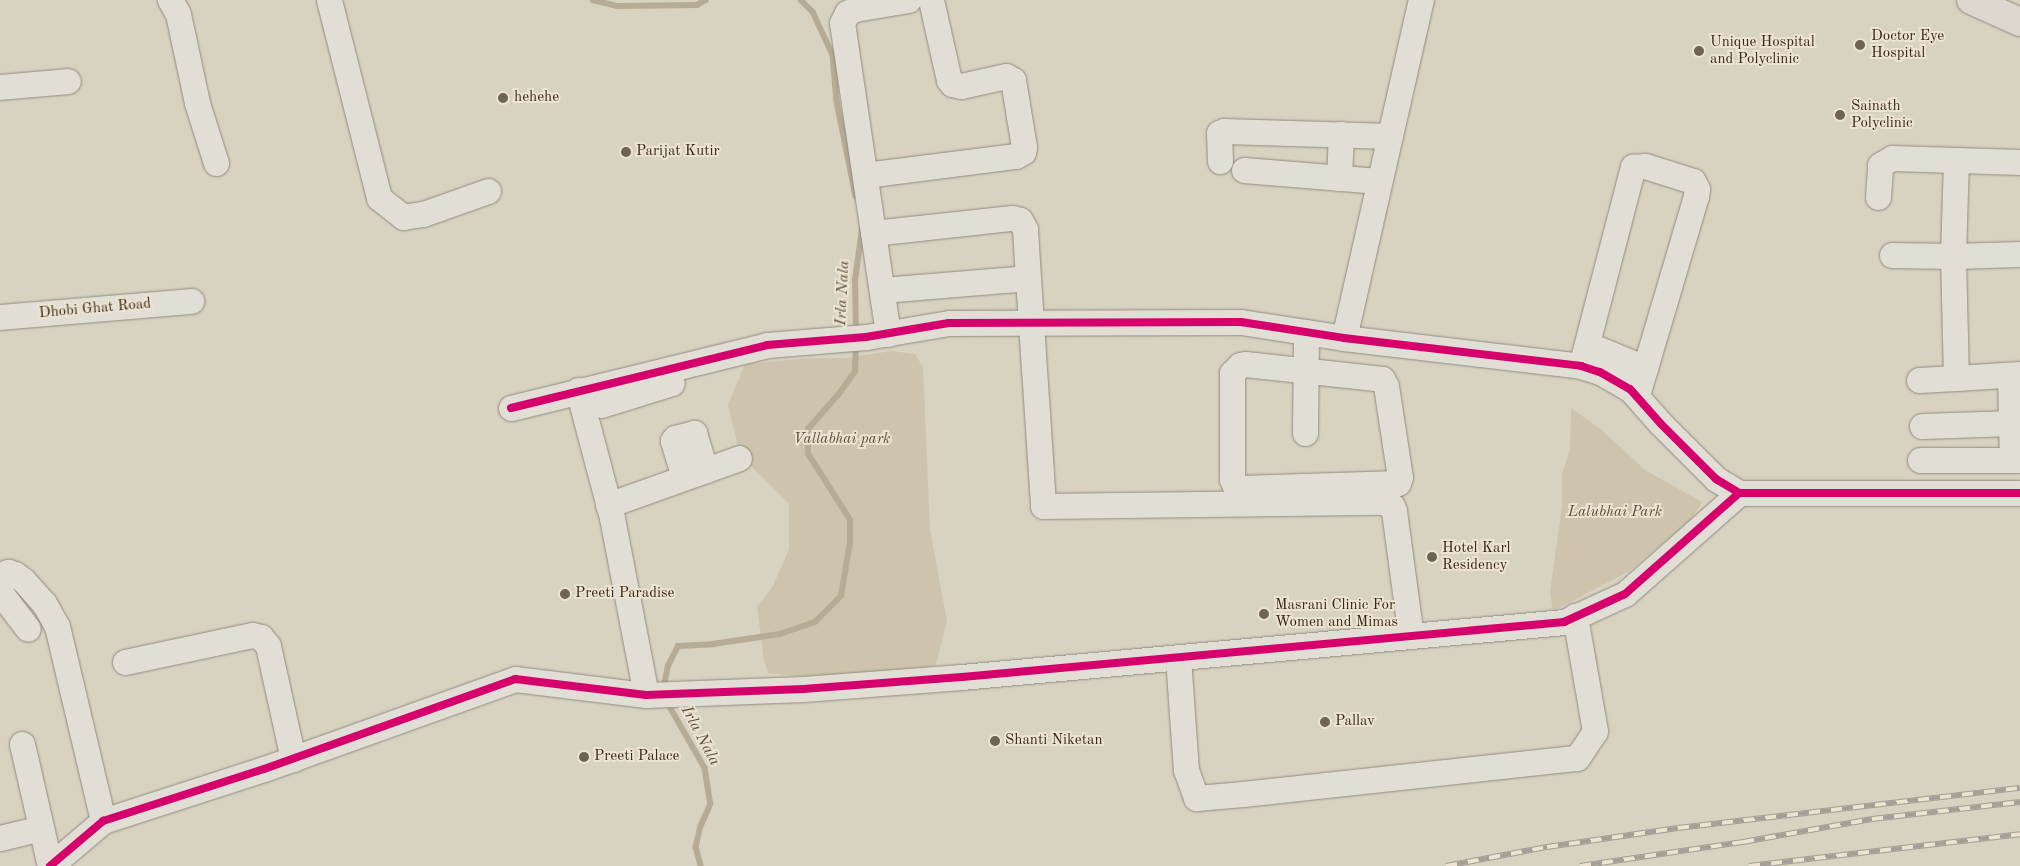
<!DOCTYPE html>
<html>
<head>
<meta charset="utf-8">
<style>
	body { margin:0 }
	#map { position:relative; width:2020px; height:866px; overflow:hidden; background:#d8d2c1; font-family:"Old Standard TT",serif }
	div>[style] { position:absolute }
	.green>* { inset:0; background:#cec4ad }
	.stream>* { height:5.5px; margin:-2.75px; padding:0 2.75px; transform-origin:2.75px; border-radius:2.75px; background:#b6ab94 }
	.roads { filter:drop-shadow(0 0 1px #908b7f) drop-shadow(0 0 1px #908b7f) }
	.minor>* { height:25px; margin:-12.5px; padding:0 12.5px; transform-origin:12.5px; border-radius:12.5px; background:#e1ded5 }
	.major>* { height:28px; margin:-14px; padding:0 14px; transform-origin:14px; border-radius:14px; background:#dcd8cf }
	.rail>* { height:5.5px; margin-top:-2.75px; transform-origin:0; background:repeating-linear-gradient(90deg,#ece4d0 0 11px,#a39f96 0 22px); box-sizing:border-box; border-block:1px solid #a39f96 }
	.cycleway>* { height:8px; margin:-4px; padding:0 4px; transform-origin:4px; border-radius:4px; background:#d6006c }
	.dots>* { width:14px; height:14px; translate:-50% -50%; box-sizing:border-box; border:2px solid #ece4d0; border-radius:50% }
	span { translate:-50% -50%; white-space:nowrap; text-align:center; line-height:1.15; -webkit-text-stroke:4px #ece4d0; paint-order:stroke }
	.poi-label { font-size:15px; color:#362716 }
	.left { translate:0 -50%; text-align:left }
	.street-label { font-size:15px; color:#362716 }
	.park-label { font-size:15px; color:#5a4b38; font-style:italic }
	.water-label { font-size:16px; color:#584a36; font-style:italic }
</style>
</head>
<body>
<div id="map">
	<div class="green">
		<i style="clip-path:polygon(891px 351px,915px 354px,923px 367px,930px 530px,947px 621px,936px 665px,896px 674px,829px 679px,768px 673px,764px 660px,757px 607px,773px 586px,789px 549px,789px 504px,740px 455px,728px 405px,745px 364px,810px 358px,846px 358px)"></i>
		<i style="clip-path:polygon(1571px 408px,1603px 431px,1645px 470px,1702px 502px,1690px 521px,1628px 572px,1553px 611px,1550px 592px,1562px 506px,1562px 474px,1570px 449px)"></i>
	</div>
	<div class="stream">
		<i style="left:593px;top:0;width:25px;rotate:14deg"></i>
		<i style="left:617px;top:6px;width:80px;rotate:-0.7deg"></i>
		<i style="left:697px;top:5px;width:10px;rotate:-29deg"></i>
		<i style="left:801px;top:0;width:17px;rotate:45deg"></i>
		<i style="left:813px;top:12px;width:47px;rotate:65.1deg"></i>
		<i style="left:833px;top:55px;width:47px;rotate:85.1deg"></i>
		<i style="left:837px;top:102px;width:96px;rotate:78.6deg"></i>
		<i style="left:856px;top:332px;width:51px;rotate:-91.1deg"></i>
		<i style="left:855px;top:281px;width:52px;rotate:-82.3deg"></i>
		<i style="left:665px;top:681px;width:15px;rotate:-79deg"></i>
		<i style="left:668px;top:666px;width:22px;rotate:-63deg"></i>
		<i style="left:678px;top:646px;width:35px;rotate:-3deg"></i>
		<i style="left:713px;top:644px;width:68px;rotate:-8.5deg"></i>
		<i style="left:780px;top:634px;width:37px;rotate:-19deg"></i>
		<i style="left:815px;top:622px;width:37px;rotate:-45deg"></i>
		<i style="left:841px;top:596px;width:54px;rotate:-80.4deg"></i>
		<i style="left:850px;top:543px;width:23px;rotate:-90deg"></i>
		<i style="left:850px;top:520px;width:78px;rotate:-122.5deg"></i>
		<i style="left:808px;top:454px;width:25px;rotate:-90deg"></i>
		<i style="left:808px;top:429px;width:45px;rotate:-48.6deg"></i>
		<i style="left:838px;top:395px;width:29px;rotate:-54deg"></i>
		<i style="left:855px;top:372px;width:28px;rotate:-88deg"></i>
		<i style="left:669px;top:705px;width:73px;rotate:60.3deg"></i>
		<i style="left:705px;top:768px;width:36px;rotate:81deg"></i>
		<i style="left:711px;top:804px;width:24px;rotate:114deg"></i>
		<i style="left:701px;top:826px;width:22px;rotate:103deg"></i>
		<i style="left:696px;top:847px;width:20px;rotate:75deg"></i>
	</div>
	<div class="roads">
		<div class="minor">
			<i style="left:170px;top:0;width:16px;rotate:60deg"></i>
			<i style="left:178px;top:14px;width:91px;rotate:77.9deg"></i>
			<i style="left:197px;top:103px;width:63px;rotate:72.4deg"></i>
			<i style="left:329px;top:0;width:204px;rotate:75.8deg"></i>
			<i style="left:379px;top:198px;width:31px;rotate:38deg"></i>
			<i style="left:403px;top:217px;width:20px;rotate:-9deg"></i>
			<i style="left:423px;top:214px;width:69px;rotate:-19.5deg"></i>
			<i style="left:0;top:87px;width:68px;rotate:-5deg"></i>
			<i style="left:1220px;top:161px;width:28px;rotate:-92deg"></i>
			<i style="left:1219px;top:133px;width:5px;rotate:-22deg"></i>
			<i style="left:1224px;top:131px;width:166px;rotate:1.7deg"></i>
			<i style="left:1244px;top:170px;width:135px;rotate:4.7deg"></i>
			<i style="left:865px;top:175px;width:152px;rotate:-7.2deg"></i>
			<i style="left:1016px;top:156px;width:8px;rotate:-30deg"></i>
			<i style="left:1023px;top:152px;width:5px;rotate:-79deg"></i>
			<i style="left:1024px;top:147px;width:68px;rotate:-99.3deg"></i>
			<i style="left:1013px;top:80px;width:8px;rotate:-150deg"></i>
			<i style="left:1006px;top:76px;width:46px;rotate:167.5deg"></i>
			<i style="left:961px;top:86px;width:9px;rotate:-167deg"></i>
			<i style="left:952px;top:84px;width:5px;rotate:-127deg"></i>
			<i style="left:949px;top:80px;width:82px;rotate:-102.7deg"></i>
			<i style="left:1339px;top:178px;width:44px;rotate:-87.4deg"></i>
			<i style="left:1878px;top:197px;width:32px;rotate:-86deg"></i>
			<i style="left:1880px;top:165px;width:14px;rotate:-30deg"></i>
			<i style="left:1892px;top:158px;width:128px;rotate:1.8deg"></i>
			<i style="left:873px;top:233px;width:140px;rotate:-6.2deg"></i>
			<i style="left:1012px;top:218px;width:8px;rotate:14deg"></i>
			<i style="left:1020px;top:220px;width:10px;rotate:61deg"></i>
			<i style="left:1025px;top:229px;width:49px;rotate:86.5deg"></i>
			<i style="left:1028px;top:278px;width:146px;rotate:175.3deg"></i>
			<i style="left:2020px;top:254px;width:67px;rotate:178.3deg"></i>
			<i style="left:1953px;top:256px;width:122px;rotate:88.6deg"></i>
			<i style="left:1956px;top:378px;width:64px;rotate:-3.6deg"></i>
			<i style="left:1892px;top:255px;width:61px;rotate:0.9deg"></i>
			<i style="left:1953px;top:256px;width:96px;rotate:-88.2deg"></i>
			<i style="left:1028px;top:278px;width:228px;rotate:86.2deg"></i>
			<i style="left:1043px;top:506px;width:340px;rotate:-0.7deg"></i>
			<i style="left:1383px;top:502px;width:10px;rotate:24deg"></i>
			<i style="left:1392px;top:506px;width:5px;rotate:68deg"></i>
			<i style="left:1394px;top:511px;width:126px;rotate:82.3deg"></i>
			<i style="left:0;top:317px;width:192px;rotate:-4.8deg"></i>
			<i style="left:888px;top:334px;width:314px;rotate:-98.4deg"></i>
			<i style="left:842px;top:23px;width:11px;rotate:-63deg"></i>
			<i style="left:847px;top:13px;width:9px;rotate:-27deg"></i>
			<i style="left:855px;top:9px;width:54px;rotate:-9.6deg"></i>
			<i style="left:1344px;top:338px;width:347px;rotate:-77.2deg"></i>
			<i style="left:1587px;top:344px;width:63px;rotate:22.5deg"></i>
			<i style="left:1245px;top:364px;width:138px;rotate:6.2deg"></i>
			<i style="left:1382px;top:379px;width:8px;rotate:60deg"></i>
			<i style="left:1386px;top:386px;width:92px;rotate:81.3deg"></i>
			<i style="left:1400px;top:477px;width:6px;rotate:108deg"></i>
			<i style="left:1398px;top:483px;width:157px;rotate:178.2deg"></i>
			<i style="left:1241px;top:488px;width:6px;rotate:-162deg"></i>
			<i style="left:1235px;top:486px;width:8px;rotate:-113deg"></i>
			<i style="left:1232px;top:479px;width:106px;rotate:-90deg"></i>
			<i style="left:1232px;top:373px;width:11px;rotate:-45deg"></i>
			<i style="left:1240px;top:365px;width:5px;rotate:-11deg"></i>
			<i style="left:1581px;top:366px;width:206px;rotate:-75.4deg"></i>
			<i style="left:1633px;top:167px;width:12px;rotate:-5deg"></i>
			<i style="left:1645px;top:166px;width:50px;rotate:17.4deg"></i>
			<i style="left:1693px;top:181px;width:9px;rotate:63deg"></i>
			<i style="left:1697px;top:189px;width:7px;rotate:98deg"></i>
			<i style="left:1696px;top:196px;width:208px;rotate:106.5deg"></i>
			<i style="left:2010px;top:375px;width:85px;rotate:88.7deg"></i>
			<i style="left:1919px;top:380px;width:37px;rotate:-3deg"></i>
			<i style="left:578px;top:390px;width:132px;rotate:75.1deg"></i>
			<i style="left:612px;top:518px;width:180px;rotate:79.1deg"></i>
			<i style="left:601px;top:405px;width:74px;rotate:-17.2deg"></i>
			<i style="left:511px;top:408px;width:264px;rotate:-13.8deg"></i>
			<i style="left:767px;top:345px;width:99px;rotate:-4.6deg"></i>
			<i style="left:866px;top:337px;width:84px;rotate:-9.6deg"></i>
			<i style="left:949px;top:323px;width:292px;rotate:-0.2deg"></i>
			<i style="left:1241px;top:322px;width:104px;rotate:8.8deg"></i>
			<i style="left:1344px;top:338px;width:239px;rotate:6.7deg"></i>
			<i style="left:1581px;top:366px;width:20px;rotate:18deg"></i>
			<i style="left:1600px;top:372px;width:34px;rotate:30deg"></i>
			<i style="left:1630px;top:389px;width:47px;rotate:48.5deg"></i>
			<i style="left:1661px;top:424px;width:78px;rotate:45deg"></i>
			<i style="left:1716px;top:479px;width:27px;rotate:31deg"></i>
			<i style="left:1739px;top:493px;width:281px"></i>
			<i style="left:1922px;top:426px;width:90px;rotate:-1.9deg"></i>
			<i style="left:1305px;top:433px;width:101px;rotate:-89.4deg"></i>
			<i style="left:1920px;top:460px;width:100px"></i>
			<i style="left:684px;top:477px;width:38px;rotate:-107deg"></i>
			<i style="left:673px;top:441px;width:4px;rotate:-56deg"></i>
			<i style="left:675px;top:438px;width:20px;rotate:-15deg"></i>
			<i style="left:694px;top:433px;width:39px;rotate:73deg"></i>
			<i style="left:608px;top:505px;width:139px;rotate:-19.7deg"></i>
			<i style="left:0;top:575px;width:9px;rotate:-21deg"></i>
			<i style="left:8px;top:572px;width:7px;rotate:16deg"></i>
			<i style="left:15px;top:574px;width:10px;rotate:37deg"></i>
			<i style="left:23px;top:580px;width:31px;rotate:48deg"></i>
			<i style="left:44px;top:603px;width:26px;rotate:61deg"></i>
			<i style="left:57px;top:626px;width:200px;rotate:76.7deg"></i>
			<i style="left:0;top:592px;width:46px;rotate:52.9deg"></i>
			<i style="left:1178px;top:657px;width:113px;rotate:86deg"></i>
			<i style="left:1186px;top:770px;width:30px;rotate:70deg"></i>
			<i style="left:1196px;top:798px;width:47px;rotate:-4.9deg"></i>
			<i style="left:1243px;top:794px;width:336px;rotate:-6.2deg"></i>
			<i style="left:1577px;top:758px;width:32px;rotate:-56deg"></i>
			<i style="left:1595px;top:731px;width:117px;rotate:-99.9deg"></i>
			<i style="left:125px;top:662px;width:130px;rotate:-12deg"></i>
			<i style="left:252px;top:635px;width:9px;rotate:13deg"></i>
			<i style="left:261px;top:637px;width:11px;rotate:52deg"></i>
			<i style="left:268px;top:646px;width:116px;rotate:77.5deg"></i>
			<i style="left:22px;top:744px;width:125px;rotate:77.1deg"></i>
			<i style="left:0;top:838px;width:42px;rotate:-13.7deg"></i>
			<i style="left:50px;top:866px;width:70px;rotate:-40.3deg"></i>
			<i style="left:103px;top:821px;width:169px;rotate:-17.9deg"></i>
			<i style="left:264px;top:769px;width:267px;rotate:-19.7deg"></i>
			<i style="left:515px;top:679px;width:132px;rotate:7deg"></i>
			<i style="left:646px;top:695px;width:157px;rotate:-2.2deg"></i>
			<i style="left:803px;top:689px;width:159px;rotate:-4.3deg"></i>
			<i style="left:962px;top:677px;width:605px;rotate:-5.22deg"></i>
			<i style="left:1564px;top:622px;width:67px;rotate:-24.7deg"></i>
			<i style="left:1625px;top:594px;width:152px;rotate:-41.5deg"></i>
		</div>
		<div class="major">
			<i style="left:1971px;top:0;width:54px;rotate:24.2deg"></i>
		</div>
	</div>
	<div class="rail">
		<i style="left:1446px;top:866px;width:103px;rotate:-10.7deg"></i>
		<i style="left:1547px;top:847px;width:132px;rotate:-8.3deg"></i>
		<i style="left:1678px;top:828px;width:344px;rotate:-6.7deg"></i>
		<i style="left:1580px;top:866px;width:165px;rotate:-8.4deg"></i>
		<i style="left:1743px;top:842px;width:131px;rotate:-10.1deg"></i>
		<i style="left:1872px;top:819px;width:149px;rotate:-6.6deg"></i>
		<i style="left:1749px;top:866px;width:273px;rotate:-6.7deg"></i>
	</div>
	<div class="cycleway">
		<i style="left:511px;top:408px;width:264px;rotate:-13.8deg"></i>
		<i style="left:767px;top:345px;width:99px;rotate:-4.6deg"></i>
		<i style="left:866px;top:337px;width:84px;rotate:-9.6deg"></i>
		<i style="left:949px;top:323px;width:292px;rotate:-0.2deg"></i>
		<i style="left:1241px;top:322px;width:104px;rotate:8.8deg"></i>
		<i style="left:1344px;top:338px;width:239px;rotate:6.7deg"></i>
		<i style="left:1581px;top:366px;width:20px;rotate:18deg"></i>
		<i style="left:1600px;top:372px;width:34px;rotate:30deg"></i>
		<i style="left:1630px;top:389px;width:47px;rotate:48.5deg"></i>
		<i style="left:1661px;top:424px;width:78px;rotate:45deg"></i>
		<i style="left:1716px;top:479px;width:27px;rotate:31deg"></i>
		<i style="left:1739px;top:493px;width:281px"></i>
		<i style="left:50px;top:866px;width:70px;rotate:-40.3deg"></i>
		<i style="left:103px;top:821px;width:169px;rotate:-17.9deg"></i>
		<i style="left:264px;top:769px;width:267px;rotate:-19.7deg"></i>
		<i style="left:515px;top:679px;width:132px;rotate:7deg"></i>
		<i style="left:646px;top:695px;width:157px;rotate:-2.2deg"></i>
		<i style="left:803px;top:689px;width:159px;rotate:-4.3deg"></i>
		<i style="left:962px;top:677px;width:605px;rotate:-5.22deg"></i>
		<i style="left:1564px;top:622px;width:67px;rotate:-24.7deg"></i>
		<i style="left:1625px;top:594px;width:152px;rotate:-41.5deg"></i>
	</div>
	<div class="dots">
		<i style="left:1860px;top:45px;background:#6f6352"></i>
		<i style="left:1699px;top:51px;background:#6f6352"></i>
		<i style="left:503px;top:98px;background:#6f6352"></i>
		<i style="left:1840px;top:115px;background:#6f6352"></i>
		<i style="left:626px;top:152px;background:#6f6352"></i>
		<i style="left:1432px;top:557px;background:#6f6352"></i>
		<i style="left:565px;top:594px;background:#6f6352"></i>
		<i style="left:1264px;top:614px;background:#6f6352"></i>
		<i style="left:1325px;top:722px;background:#6f6352"></i>
		<i style="left:995px;top:741px;background:#6f6352"></i>
		<i style="left:584px;top:757px;background:#6f6352"></i>
	</div>
	<div class="poi-label">
		<span class="left" style="left:1871px;top:45px">Doctor Eye<br>Hospital</span>
		<span class="left" style="left:1710px;top:51px">Unique Hospital<br>and Polyclinic</span>
		<span class="left" style="left:514px;top:98px">hehehe</span>
		<span class="left" style="left:1851px;top:115px">Sainath<br>Polyclinic</span>
		<span class="left" style="left:636px;top:152px">Parijat Kutir</span>
		<span class="left" style="left:1442px;top:557px">Hotel Karl<br>Residency</span>
		<span class="left" style="left:575px;top:594px">Preeti Paradise</span>
		<span class="left" style="left:1275px;top:614px">Masrani Clinic For<br>Women and Mimas</span>
		<span class="left" style="left:1335px;top:722px">Pallav</span>
		<span class="left" style="left:1005px;top:741px">Shanti Niketan</span>
		<span class="left" style="left:594px;top:757px">Preeti Palace</span>
	</div>
	<div class="street-label">
		<span style="left:95px;top:309px;rotate:-5deg">Dhobi Ghat Road</span>
	</div>
	<div class="park-label">
		<span style="left:842px;top:440px">Vallabhai park</span>
		<span style="left:1615px;top:513px">Lalubhai Park</span>
	</div>
	<div class="water-label">
		<span style="left:843px;top:293px;rotate:-87deg">Irla Nala</span>
		<span style="left:700px;top:736px;rotate:62deg">Irla Nala</span>
	</div>
</div>
</body>
</html>
